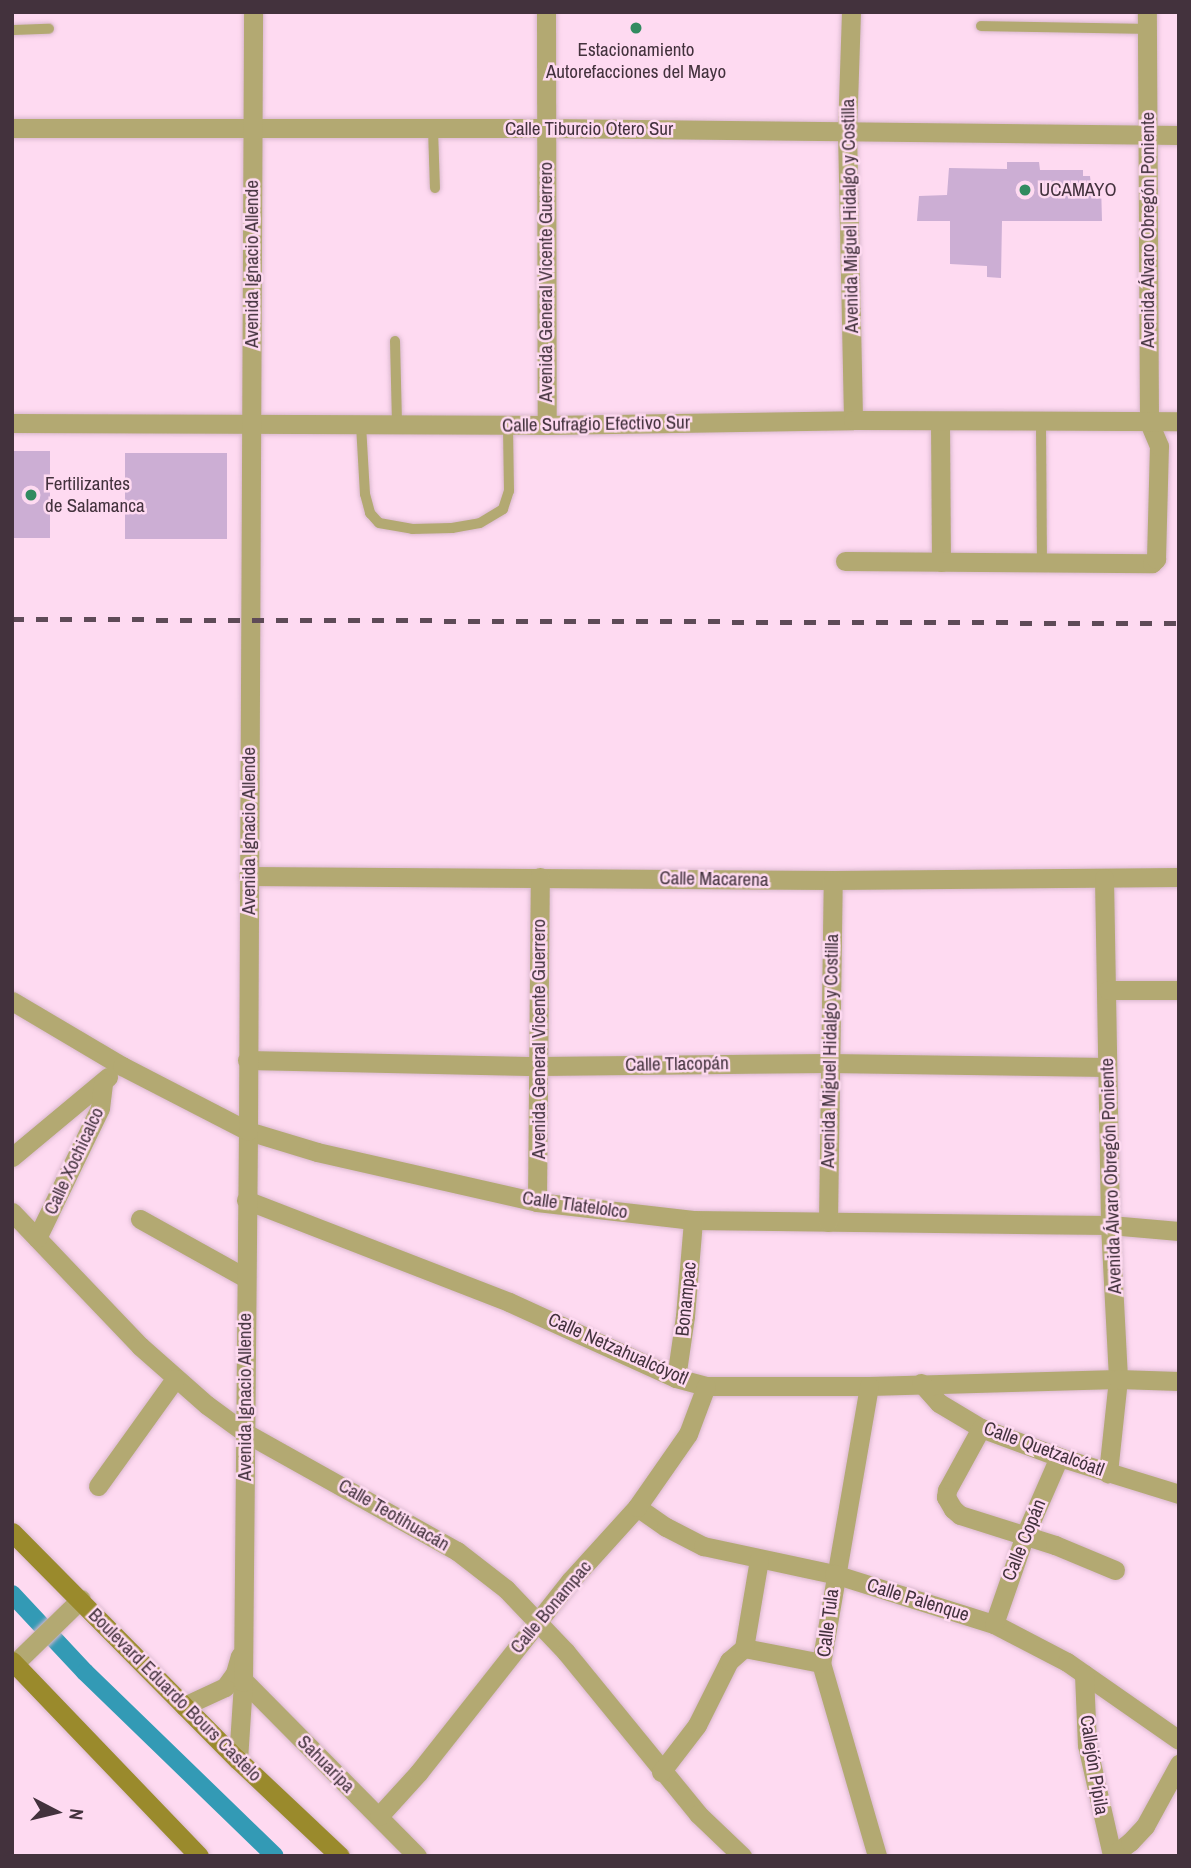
<!DOCTYPE html>
<html>
<head>
<meta charset="utf-8">
<style>
	body { margin:0 }
	#map { position:relative; width:1191px; height:1868px; overflow:hidden; background:#fedaf1; font-family:"Archivo Narrow",sans-serif }
	div>[style] { position:absolute }
	.canal>* { height:18px; margin:-9px; padding:0 9px; transform-origin:9px; border-radius:9px; background:#339ab5 }
	.building>* { inset:0; background:#ccaed4; transform-origin:0 0 }
	.roads { filter:drop-shadow(0 0 2px #d9b8cd) drop-shadow(0 0 2px #d9b8cd) }
	.service>* { height:10px; margin:-5px; padding:0 5px; transform-origin:5px; border-radius:5px; background:#b3a972 }
	.minor>* { height:19px; margin:-9.5px; padding:0 9.5px; transform-origin:9.5px; border-radius:9.5px; background:#b3a972 }
	.tertiary>* { height:19px; margin:-9.5px; padding:0 9.5px; transform-origin:9.5px; border-radius:9.5px; background:#b3a972 }
	.secondary>* { height:19px; margin:-9.5px; padding:0 9.5px; transform-origin:9.5px; border-radius:9.5px; background:#9a8a2c }
	.rail>* { height:5px; margin-top:-2.5px; transform-origin:0; background:repeating-linear-gradient(90deg,#5e4a57 0 12px,transparent 0 24px) }
	.dots>* { width:19px; height:19px; translate:-50% -50%; box-sizing:border-box; border:4px solid #fedaf1; border-radius:50% }
	span { translate:-50% -50%; white-space:nowrap; text-align:center; line-height:1.15; -webkit-text-stroke:5px #fedaf1; paint-order:stroke }
	.poi-label { font-size:19px; color:#43323d }
	.left { translate:0 -50%; text-align:left }
	.street-label { font-size:19px; color:#43323d }
	.frame { position:absolute; inset:0; border:14px solid #43323d; pointer-events:none }
	.north { position:absolute; left:21px; top:1777px; width:70px; height:70px; -webkit-text-stroke:5px #fedaf1; paint-order:stroke; rotate:97deg; font-size:19px; font-weight:700; line-height:28px; text-align:center; color:#43323d }
	.north::after { content:''; display:block; margin:auto; width:24px; height:32px; background:#43323d; clip-path:polygon(50% 0,100% 100%,50% 72%,0 100%) }
</style>
</head>
<body>
<div id="map">
	<div class="canal">
		<i style="left:12px;top:1594px;width:107px;rotate:46.9deg"></i>
		<i style="left:85px;top:1672px;width:264px;rotate:44.1deg"></i>
	</div>
	<div class="building">
		<i style="clip-path:polygon(1007px 162px,1039px 162px,1040px 170px,1083px 170px,1083px 176px,1090px 176px,1091px 185px,1101px 184px,1102px 221px,1002px 221px,1001px 278px,987px 277px,987px 266px,950px 264px,950px 221px,917px 221px,919px 196px,947px 195px,949px 168px,1007px 169px)"></i>
		<i style="left:12px;top:451px;width:38px;height:87px"></i>
		<i style="left:125px;top:453px;width:102px;height:86px"></i>
	</div>
	<div class="roads">
		<div class="service">
			<i style="left:981px;top:26px;width:166px;rotate:1deg"></i>
			<i style="left:12px;top:30px;width:37px;rotate:-2deg"></i>
			<i style="left:433px;top:129px;width:59px;rotate:88.1deg"></i>
			<i style="left:395px;top:341px;width:84px;rotate:88.6deg"></i>
			<i style="left:1041px;top:423px;width:139px;rotate:89.6deg"></i>
			<i style="left:361px;top:425px;width:69px;rotate:86.7deg"></i>
			<i style="left:365px;top:494px;width:20px;rotate:75deg"></i>
			<i style="left:370px;top:513px;width:13px;rotate:48deg"></i>
			<i style="left:379px;top:523px;width:34px;rotate:10deg"></i>
			<i style="left:412px;top:529px;width:40px;rotate:-1.4deg"></i>
			<i style="left:452px;top:528px;width:28px;rotate:-10deg"></i>
			<i style="left:480px;top:523px;width:27px;rotate:-31deg"></i>
			<i style="left:503px;top:509px;width:19px;rotate:-72deg"></i>
			<i style="left:509px;top:491px;width:66px;rotate:-90.9deg"></i>
		</div>
		<div class="minor">
			<i style="left:851px;top:12px;width:119px;rotate:91.9deg"></i>
			<i style="left:847px;top:131px;width:289px;rotate:88.8deg"></i>
			<i style="left:940px;top:421px;width:141px;rotate:89.6deg"></i>
			<i style="left:845px;top:561px;width:307px;rotate:0.4deg"></i>
			<i style="left:1152px;top:563px;width:6px;rotate:-45deg"></i>
			<i style="left:1156px;top:559px;width:113px;rotate:-88.5deg"></i>
			<i style="left:1159px;top:446px;width:26px;rotate:-113deg"></i>
			<i style="left:1149px;top:422px;width:410px;rotate:-90.3deg"></i>
			<i style="left:248px;top:876px;width:585px;rotate:0.39deg"></i>
			<i style="left:833px;top:880px;width:346px;rotate:-0.5deg"></i>
			<i style="left:1104px;top:878px;width:347px;rotate:89deg"></i>
			<i style="left:1110px;top:1225px;width:154px;rotate:87deg"></i>
			<i style="left:1118px;top:1379px;width:95px;rotate:96.1deg"></i>
			<i style="left:1108px;top:990px;width:71px"></i>
			<i style="left:12px;top:1001px;width:128px;rotate:30.6deg"></i>
			<i style="left:122px;top:1066px;width:142px;rotate:27.3deg"></i>
			<i style="left:248px;top:1131px;width:72px;rotate:16.9deg"></i>
			<i style="left:317px;top:1152px;width:226px;rotate:12.8deg"></i>
			<i style="left:537px;top:1202px;width:157px;rotate:6.6deg"></i>
			<i style="left:693px;top:1220px;width:417px;rotate:0.7deg"></i>
			<i style="left:1110px;top:1225px;width:69px;rotate:5deg"></i>
			<i style="left:247px;top:1060px;width:293px;rotate:1.2deg"></i>
			<i style="left:540px;top:1066px;width:289px;rotate:-0.6deg"></i>
			<i style="left:829px;top:1063px;width:278px;rotate:0.8deg"></i>
			<i style="left:12px;top:1157px;width:125px;rotate:-39.8deg"></i>
			<i style="left:246px;top:1200px;width:282px;rotate:21.2deg"></i>
			<i style="left:509px;top:1302px;width:183px;rotate:24.5deg"></i>
			<i style="left:676px;top:1378px;width:31px;rotate:15deg"></i>
			<i style="left:706px;top:1386px;width:163px"></i>
			<i style="left:869px;top:1386px;width:249px;rotate:-1.6deg"></i>
			<i style="left:1118px;top:1379px;width:61px;rotate:1.9deg"></i>
			<i style="left:537px;top:1202px;width:325px;rotate:-89.5deg"></i>
			<i style="left:12px;top:1212px;width:185px;rotate:46.3deg"></i>
			<i style="left:140px;top:1346px;width:89px;rotate:41.4deg"></i>
			<i style="left:207px;top:1405px;width:46px;rotate:36.1deg"></i>
			<i style="left:244px;top:1432px;width:244px;rotate:29.2deg"></i>
			<i style="left:457px;top:1551px;width:62px;rotate:37.8deg"></i>
			<i style="left:506px;top:1589px;width:87px;rotate:46.4deg"></i>
			<i style="left:566px;top:1652px;width:209px;rotate:50.8deg"></i>
			<i style="left:698px;top:1814px;width:61px;rotate:43.7deg"></i>
			<i style="left:140px;top:1219px;width:121px;rotate:29.1deg"></i>
			<i style="left:828px;top:1222px;width:342px;rotate:-89.2deg"></i>
			<i style="left:37px;top:1238px;width:144px;rotate:-64.1deg"></i>
			<i style="left:100px;top:1108px;width:26px;rotate:-83deg"></i>
			<i style="left:676px;top:1378px;width:63px;rotate:-81.7deg"></i>
			<i style="left:685px;top:1316px;width:96px;rotate:-85.2deg"></i>
			<i style="left:921px;top:1383px;width:27px;rotate:48deg"></i>
			<i style="left:939px;top:1403px;width:49px;rotate:30.8deg"></i>
			<i style="left:981px;top:1428px;width:83px;rotate:20.4deg"></i>
			<i style="left:1059px;top:1457px;width:126px;rotate:17.1deg"></i>
			<i style="left:869px;top:1386px;width:281px;rotate:99.8deg"></i>
			<i style="left:821px;top:1663px;width:201px;rotate:73.8deg"></i>
			<i style="left:981px;top:1428px;width:71px;rotate:118.7deg"></i>
			<i style="left:947px;top:1490px;width:7px;rotate:98deg"></i>
			<i style="left:946px;top:1497px;width:14px;rotate:60deg"></i>
			<i style="left:953px;top:1509px;width:9px;rotate:41deg"></i>
			<i style="left:960px;top:1515px;width:100px;rotate:17.5deg"></i>
			<i style="left:1055px;top:1545px;width:65px;rotate:22.6deg"></i>
			<i style="left:98px;top:1486px;width:132px;rotate:-54.3deg"></i>
			<i style="left:637px;top:1507px;width:35px;rotate:35deg"></i>
			<i style="left:666px;top:1527px;width:42px;rotate:27.2deg"></i>
			<i style="left:703px;top:1546px;width:134px;rotate:12.1deg"></i>
			<i style="left:834px;top:1574px;width:168px;rotate:17.4deg"></i>
			<i style="left:994px;top:1624px;width:82px;rotate:27.5deg"></i>
			<i style="left:1067px;top:1662px;width:136px;rotate:34.9deg"></i>
			<i style="left:994px;top:1624px;width:94px;rotate:-70.8deg"></i>
			<i style="left:1025px;top:1535px;width:85px;rotate:-66.4deg"></i>
			<i style="left:744px;top:1648px;width:78px;rotate:11deg"></i>
			<i style="left:12px;top:1666px;width:96px;rotate:-44.2deg"></i>
			<i style="left:236px;top:1673px;width:257px;rotate:45.3deg"></i>
			<i style="left:1084px;top:1674px;width:71px;rotate:87.6deg"></i>
			<i style="left:1087px;top:1745px;width:113px;rotate:77.2deg"></i>
			<i style="left:661px;top:1772px;width:59px;rotate:-52.5deg"></i>
			<i style="left:697px;top:1725px;width:72px;rotate:-63.4deg"></i>
			<i style="left:729px;top:1661px;width:20px;rotate:-41deg"></i>
			<i style="left:744px;top:1648px;width:90px;rotate:-80.4deg"></i>
			<i style="left:379px;top:1816px;width:59px;rotate:-47.7deg"></i>
			<i style="left:419px;top:1772px;width:243px;rotate:-51.7deg"></i>
			<i style="left:570px;top:1581px;width:100px;rotate:-47.8deg"></i>
			<i style="left:637px;top:1507px;width:89px;rotate:-55.1deg"></i>
			<i style="left:688px;top:1434px;width:51px;rotate:-69.4deg"></i>
			<i style="left:1112px;top:1856px;width:23px;rotate:-38deg"></i>
			<i style="left:1130px;top:1842px;width:22px;rotate:-47deg"></i>
			<i style="left:1145px;top:1826px;width:71px;rotate:-61.3deg"></i>
		</div>
		<div class="tertiary">
			<i style="left:546px;top:12px;width:413px;rotate:89.9deg"></i>
			<i style="left:12px;top:128px;width:534px"></i>
			<i style="left:546px;top:128px;width:633px;rotate:0.63deg"></i>
			<i style="left:12px;top:423px;width:535px;rotate:0.21deg"></i>
			<i style="left:547px;top:425px;width:306px;rotate:-0.9deg"></i>
			<i style="left:853px;top:420px;width:326px;rotate:0.2deg"></i>
			<i style="left:184px;top:1706px;width:45px;rotate:-24.9deg"></i>
			<i style="left:225px;top:1687px;width:17px;rotate:-54deg"></i>
			<i style="left:235px;top:1673px;width:18px;rotate:-74deg"></i>
			<i style="left:238px;top:1760px;width:78px;rotate:-86.3deg"></i>
			<i style="left:243px;top:1682px;width:551px;rotate:-89.48deg"></i>
			<i style="left:248px;top:1131px;width:1119px;rotate:-89.74deg"></i>
		</div>
		<div class="secondary">
			<i style="left:12px;top:1532px;width:321px;rotate:45.3deg"></i>
			<i style="left:238px;top:1760px;width:140px;rotate:43.3deg"></i>
			<i style="left:12px;top:1661px;width:270px;rotate:46.2deg"></i>
		</div>
	</div>
	<div class="rail">
		<i style="left:12px;top:619px;width:1167px;rotate:0.2deg"></i>
	</div>
	<div class="dots">
		<i style="left:636px;top:28px;background:#328b60"></i>
		<i style="left:1025px;top:190px;background:#328b60"></i>
		<i style="left:31px;top:495px;background:#328b60"></i>
	</div>
	<div class="poi-label">
		<span style="left:636px;top:61px">Estacionamiento<br>Autorefacciones del Mayo</span>
		<span class="left" style="left:1039px;top:190px">UCAMAYO</span>
		<span class="left" style="left:45px;top:495px">Fertilizantes<br>de Salamanca</span>
	</div>
	<div class="street-label">
		<span style="left:589px;top:129px">Calle Tiburcio Otero Sur</span>
		<span style="left:850px;top:216px;rotate:-91deg">Avenida Miguel Hidalgo y Costilla</span>
		<span style="left:1148px;top:230px;rotate:-90deg">Avenida Álvaro Obregón Poniente</span>
		<span style="left:252px;top:264px;rotate:-90deg">Avenida Ignacio Allende</span>
		<span style="left:546px;top:282px;rotate:-90deg">Avenida General Vicente Guerrero</span>
		<span style="left:596px;top:424px;rotate:-1deg">Calle Sufragio Efectivo Sur</span>
		<span style="left:249px;top:831px;rotate:-90deg">Avenida Ignacio Allende</span>
		<span style="left:714px;top:879px;rotate:1deg">Calle Macarena</span>
		<span style="left:539px;top:1039px;rotate:-90deg">Avenida General Vicente Guerrero</span>
		<span style="left:830px;top:1051px;rotate:-89deg">Avenida Miguel Hidalgo y Costilla</span>
		<span style="left:677px;top:1064px;rotate:-1deg">Calle Tlacopán</span>
		<span style="left:74px;top:1161px;rotate:-65deg">Calle Xochicalco</span>
		<span style="left:1111px;top:1176px;rotate:-92deg">Avenida Álvaro Obregón Poniente</span>
		<span style="left:575px;top:1205px;rotate:8deg">Calle Tlatelolco</span>
		<span style="left:686px;top:1299px;rotate:-84deg">Bonampac</span>
		<span style="left:618px;top:1349px;rotate:24deg">Calle Netzahualcóyotl</span>
		<span style="left:245px;top:1397px;rotate:-90deg">Avenida Ignacio Allende</span>
		<span style="left:1044px;top:1449px;rotate:20deg">Calle Quetzalcóatl</span>
		<span style="left:394px;top:1515px;rotate:30deg">Calle Teotihuacán</span>
		<span style="left:1024px;top:1540px;rotate:-68deg">Calle Copán</span>
		<span style="left:918px;top:1600px;rotate:17deg">Calle Palenque</span>
		<span style="left:551px;top:1607px;rotate:-50deg">Calle Bonampac</span>
		<span style="left:828px;top:1623px;rotate:-83deg">Calle Tula</span>
		<span style="left:175px;top:1695px;rotate:45deg">Boulevard Eduardo Bours Castelo</span>
		<span style="left:326px;top:1764px;rotate:45deg">Sahuaripa</span>
		<span style="left:1094px;top:1765px;rotate:81deg">Callejón Pípila</span>
	</div>
	<div class="frame"></div>
	<div class="north">N</div>
</div>
</body>
</html>
